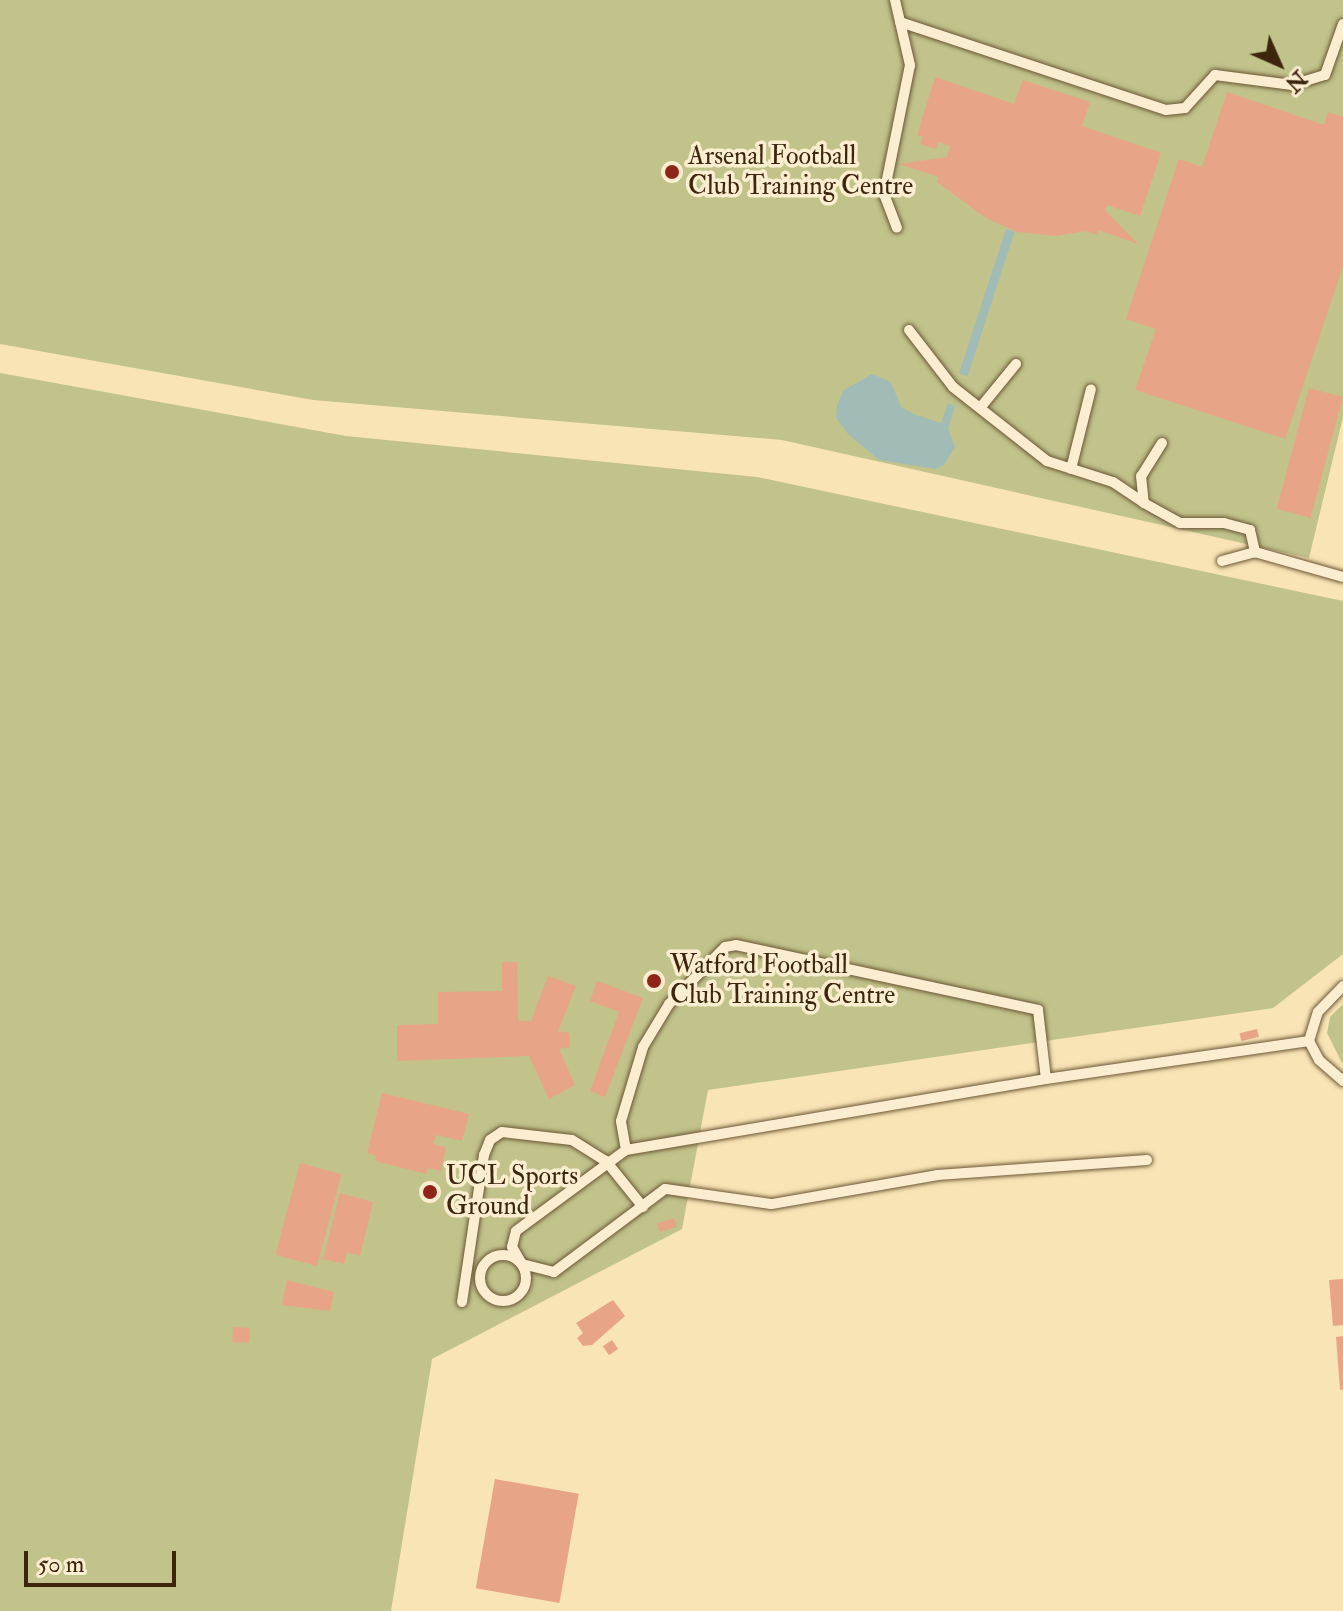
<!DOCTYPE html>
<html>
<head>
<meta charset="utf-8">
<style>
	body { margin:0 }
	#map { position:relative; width:1343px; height:1611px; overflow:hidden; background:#f9e4b5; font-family:"IM FELL Double Pica",serif }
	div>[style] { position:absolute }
	.green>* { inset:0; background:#c1c38b }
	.water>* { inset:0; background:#a1bcb7; transform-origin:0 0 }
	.building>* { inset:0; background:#e8a487; transform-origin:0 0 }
	.roads { filter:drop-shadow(0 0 2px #6c5636) drop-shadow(0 0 2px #6c5636) }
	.lane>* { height:10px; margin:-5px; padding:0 5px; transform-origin:5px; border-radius:5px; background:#fbedcf }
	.lane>.ring { margin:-5px; padding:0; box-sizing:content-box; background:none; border:10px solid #fbedcf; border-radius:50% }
	.dots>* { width:22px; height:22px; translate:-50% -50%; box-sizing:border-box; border:4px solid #fbedcf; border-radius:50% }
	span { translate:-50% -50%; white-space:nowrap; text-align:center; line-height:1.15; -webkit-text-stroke:7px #fbedcf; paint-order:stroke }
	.poi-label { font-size:26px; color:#3d260c }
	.left { translate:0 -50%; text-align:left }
	.north { position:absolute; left:1239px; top:24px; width:80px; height:80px; -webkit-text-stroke:6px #fbedcf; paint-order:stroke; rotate:135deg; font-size:22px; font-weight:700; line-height:32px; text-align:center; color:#3d260c }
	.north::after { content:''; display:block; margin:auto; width:28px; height:36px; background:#3d260c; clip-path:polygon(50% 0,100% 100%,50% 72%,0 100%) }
	.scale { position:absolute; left:24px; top:1551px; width:152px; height:36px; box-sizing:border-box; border:4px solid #3d260c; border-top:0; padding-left:10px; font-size:24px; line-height:28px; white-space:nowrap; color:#3d260c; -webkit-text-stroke:6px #fbedcf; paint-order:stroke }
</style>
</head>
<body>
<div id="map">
	<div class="green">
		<i style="clip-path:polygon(0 0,1343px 0,1343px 417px,1309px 558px,782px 440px,313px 400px,0 344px)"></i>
		<i style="clip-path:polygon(0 373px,346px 436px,757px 477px,1343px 601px,1343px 954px,1273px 1008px,708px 1090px,682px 1229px,432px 1359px,391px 1611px,0 1611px)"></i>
		<i style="clip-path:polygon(1343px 1004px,1343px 1065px,1327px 1033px,1330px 1017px)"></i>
	</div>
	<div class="water">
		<i style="left:1006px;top:229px;width:9px;height:152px;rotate:18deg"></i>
		<i style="clip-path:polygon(872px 374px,891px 382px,901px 407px,913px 414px,941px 423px,948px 403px,955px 406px,948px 429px,955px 447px,944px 465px,936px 469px,879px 460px,848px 434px,836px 418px,837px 405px,844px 390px)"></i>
	</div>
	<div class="building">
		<i style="clip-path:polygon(935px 77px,1014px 104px,1023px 80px,1090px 102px,1082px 126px,1161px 153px,1140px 216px,1107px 205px,1105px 210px,1138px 244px,1098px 230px,1097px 235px,1086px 231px,1056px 236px,1017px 232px,986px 218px,937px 182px,939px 177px,899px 164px,947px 157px,950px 146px,938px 142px,936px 149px,920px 144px,923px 137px,917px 135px)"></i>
		<i style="clip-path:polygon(1227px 92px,1324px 125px,1328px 112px,1343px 117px,1343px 266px,1285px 439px,1135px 390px,1156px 329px,1126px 319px,1179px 159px,1202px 167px)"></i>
		<i style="left:1309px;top:388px;width:35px;height:125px;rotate:15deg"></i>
		<i style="clip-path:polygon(502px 962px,517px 962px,518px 1021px,531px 1021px,548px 976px,576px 986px,558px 1031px,569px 1033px,570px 1047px,559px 1049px,575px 1085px,549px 1099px,529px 1056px,397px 1061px,397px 1025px,438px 1024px,438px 992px,502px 991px)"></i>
		<i style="clip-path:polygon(597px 981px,643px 998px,605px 1097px,590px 1091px,619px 1012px,590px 1001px)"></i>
		<i style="left:1257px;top:1029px;width:8px;height:18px;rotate:76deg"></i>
		<i style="clip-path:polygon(382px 1093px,469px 1114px,462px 1141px,436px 1135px,433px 1144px,446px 1147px,441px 1171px,428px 1168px,426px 1174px,375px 1161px,376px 1156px,367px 1153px)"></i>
		<i style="left:300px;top:1163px;width:43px;height:95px;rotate:15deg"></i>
		<i style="clip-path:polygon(340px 1193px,373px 1202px,360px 1256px,347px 1252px,344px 1264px,323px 1259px)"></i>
		<i style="left:674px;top:1218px;width:9px;height:18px;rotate:72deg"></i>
		<i style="clip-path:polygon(1343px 1279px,1343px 1325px,1333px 1326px,1329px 1280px)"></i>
		<i style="clip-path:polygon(287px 1280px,334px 1292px,330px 1311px,282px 1305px)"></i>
		<i style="clip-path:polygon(613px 1300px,625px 1316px,592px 1345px,583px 1346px,577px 1338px,583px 1333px,576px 1323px)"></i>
		<i style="left:233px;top:1327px;width:17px;height:15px;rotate:3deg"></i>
		<i style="clip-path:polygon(1343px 1336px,1343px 1389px,1340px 1390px,1336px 1337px)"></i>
		<i style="left:612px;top:1340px;width:11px;height:11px;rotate:56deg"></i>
		<i style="left:495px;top:1479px;width:85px;height:111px;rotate:10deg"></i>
	</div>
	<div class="roads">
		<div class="lane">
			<i style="left:895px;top:0;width:67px;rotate:77deg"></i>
			<i style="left:910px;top:65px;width:132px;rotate:101.4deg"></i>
			<i style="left:884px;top:194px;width:36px;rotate:69deg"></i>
			<i style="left:900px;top:22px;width:280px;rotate:18.3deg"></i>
			<i style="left:1166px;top:110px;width:19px;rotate:-6deg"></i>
			<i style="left:1185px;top:108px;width:45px;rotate:-47.7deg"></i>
			<i style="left:1215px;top:75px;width:78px;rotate:7.4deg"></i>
			<i style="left:1292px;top:85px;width:34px;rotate:-17deg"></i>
			<i style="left:1325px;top:75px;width:54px;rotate:-70.6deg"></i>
			<i style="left:909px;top:330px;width:72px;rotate:52.3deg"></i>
			<i style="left:953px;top:387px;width:120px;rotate:38.2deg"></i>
			<i style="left:1047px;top:461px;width:69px;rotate:17.7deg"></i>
			<i style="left:1113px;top:482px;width:37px;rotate:34deg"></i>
			<i style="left:980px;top:408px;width:57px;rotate:-50.7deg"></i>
			<i style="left:1162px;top:443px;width:39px;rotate:122deg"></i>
			<i style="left:1141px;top:476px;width:27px;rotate:84deg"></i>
			<i style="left:1144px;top:503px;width:41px;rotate:29.1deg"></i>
			<i style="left:1180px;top:523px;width:44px"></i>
			<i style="left:1224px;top:523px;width:27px;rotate:15deg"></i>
			<i style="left:1250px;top:530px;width:23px;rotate:77deg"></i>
			<i style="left:1071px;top:469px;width:82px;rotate:-76deg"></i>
			<i style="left:1222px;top:561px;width:34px;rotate:-15deg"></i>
			<i style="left:1255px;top:552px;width:91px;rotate:15.9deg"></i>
			<i style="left:1309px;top:1041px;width:30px;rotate:-73deg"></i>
			<i style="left:1318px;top:1012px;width:36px;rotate:-46deg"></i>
			<i style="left:626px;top:1150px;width:29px;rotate:-100deg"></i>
			<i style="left:621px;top:1121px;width:77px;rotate:-73.4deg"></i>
			<i style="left:643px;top:1047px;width:50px;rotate:-58.8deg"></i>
			<i style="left:669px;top:1004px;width:80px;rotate:-45.5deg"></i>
			<i style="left:725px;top:947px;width:11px;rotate:-10deg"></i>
			<i style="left:736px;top:945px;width:309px;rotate:12.1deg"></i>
			<i style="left:1038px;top:1010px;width:69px;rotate:83.4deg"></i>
			<i style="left:1147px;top:1160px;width:210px;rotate:175.9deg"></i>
			<i style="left:938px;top:1175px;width:169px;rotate:170.1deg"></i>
			<i style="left:771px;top:1204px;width:107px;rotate:-171.9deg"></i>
			<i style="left:665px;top:1189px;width:139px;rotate:143.2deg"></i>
			<i style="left:554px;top:1272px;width:33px;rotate:-166deg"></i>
			<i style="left:522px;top:1264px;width:20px;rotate:-120deg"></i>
			<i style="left:512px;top:1247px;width:16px;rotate:-76deg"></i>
			<i style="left:516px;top:1231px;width:137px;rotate:-36.4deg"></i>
			<i style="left:626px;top:1150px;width:426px;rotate:-9.6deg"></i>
			<i style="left:1046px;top:1079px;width:266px;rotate:-8.2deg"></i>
			<i style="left:1309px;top:1041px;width:21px;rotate:62deg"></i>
			<i style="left:1319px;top:1060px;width:32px;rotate:41deg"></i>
			<i class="ring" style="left:480px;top:1255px;width:36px;height:36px"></i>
			<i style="left:462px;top:1302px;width:149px;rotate:-81.5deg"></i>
			<i style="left:484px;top:1155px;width:16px;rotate:-68deg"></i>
			<i style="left:490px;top:1140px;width:14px;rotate:-34deg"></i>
			<i style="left:502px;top:1132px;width:70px;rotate:6.5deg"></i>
			<i style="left:572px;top:1140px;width:40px;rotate:32deg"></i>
			<i style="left:606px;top:1161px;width:59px;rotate:51.2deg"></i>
		</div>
	</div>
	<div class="dots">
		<i style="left:672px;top:172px;background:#8f2418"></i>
		<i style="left:654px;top:981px;background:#8f2418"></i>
		<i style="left:430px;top:1192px;background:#8f2418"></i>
	</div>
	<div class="poi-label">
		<span class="left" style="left:688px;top:172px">Arsenal Football<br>Club Training Centre</span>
		<span class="left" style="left:670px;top:981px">Watford Football<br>Club Training Centre</span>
		<span class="left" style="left:446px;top:1192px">UCL Sports<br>Ground</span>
	</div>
	<div class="north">N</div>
	<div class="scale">50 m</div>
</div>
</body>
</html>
